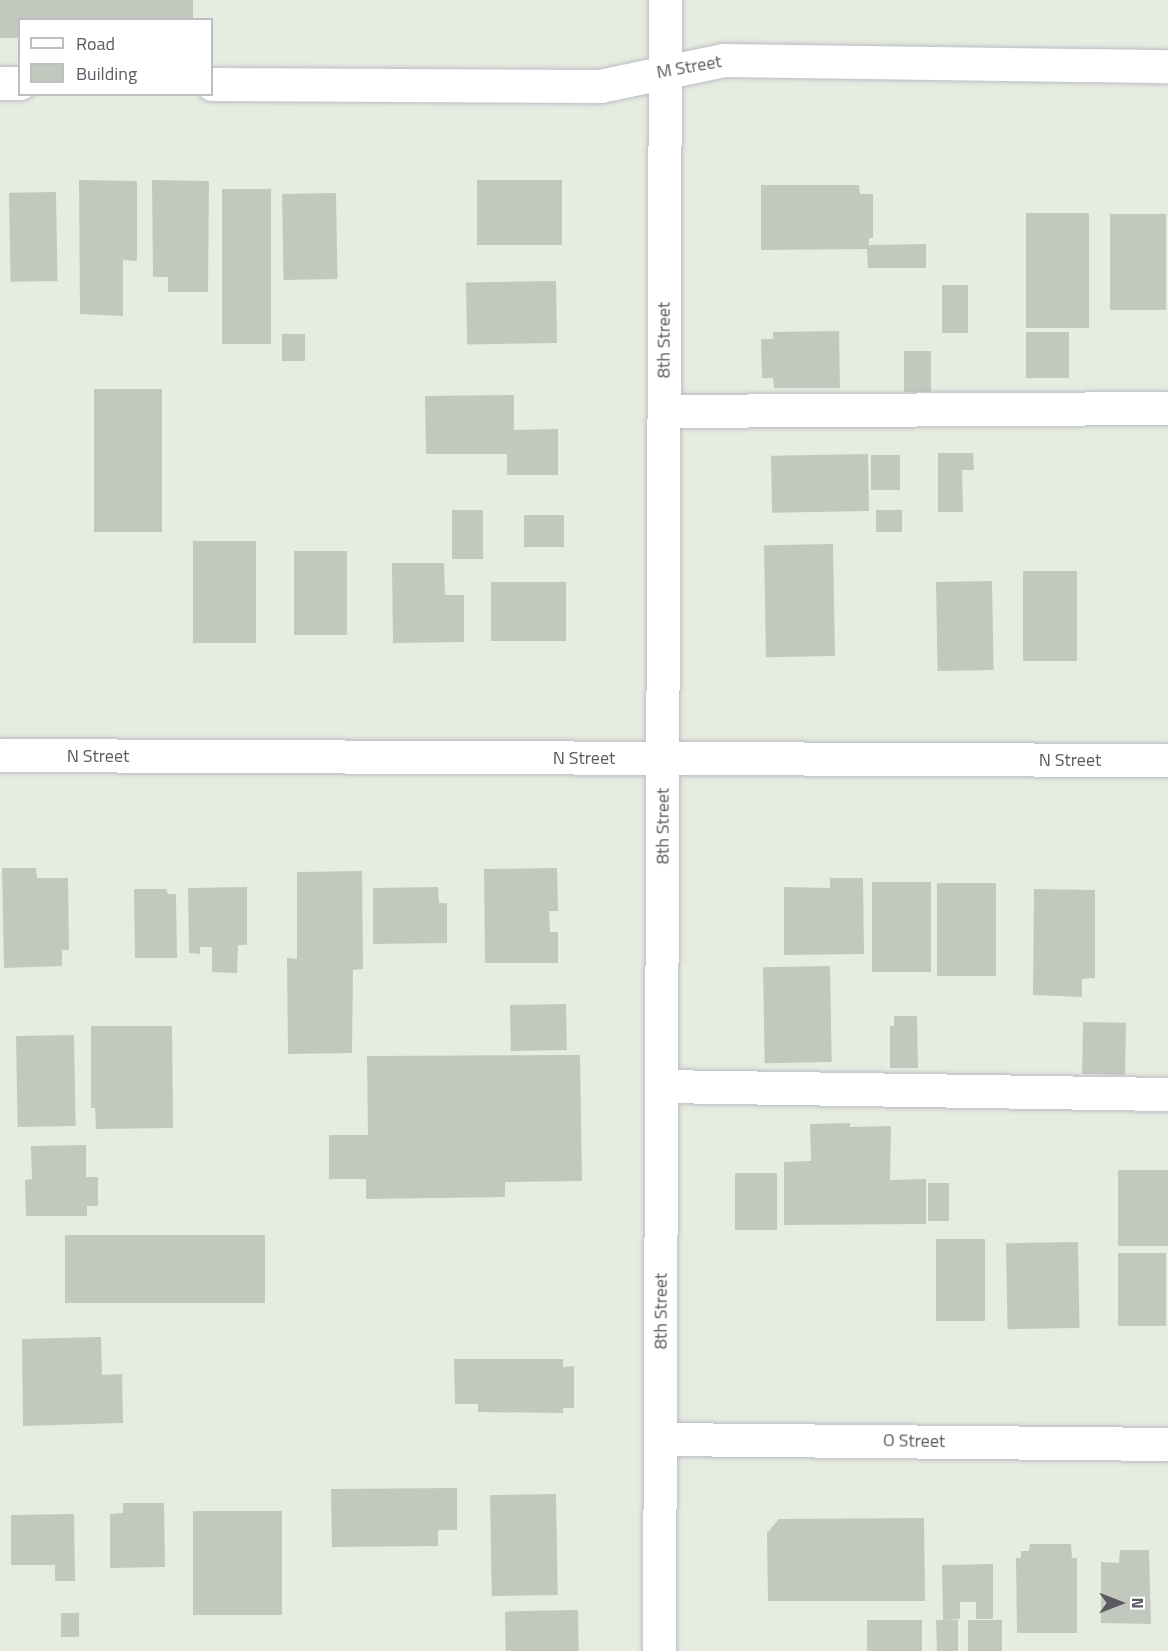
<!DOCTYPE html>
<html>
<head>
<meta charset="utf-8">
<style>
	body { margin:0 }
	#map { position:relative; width:1168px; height:1651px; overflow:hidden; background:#e5ede1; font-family:"Titillium Web",sans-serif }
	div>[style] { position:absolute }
	.building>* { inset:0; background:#c2c8bd; transform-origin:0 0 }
	.roads { filter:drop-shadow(0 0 2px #bfbbc3) drop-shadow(0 0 2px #bfbbc3) }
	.minor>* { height:33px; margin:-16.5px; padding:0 16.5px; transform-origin:16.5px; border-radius:16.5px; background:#fff }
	span { translate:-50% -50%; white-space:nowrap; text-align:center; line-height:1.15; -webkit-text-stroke:5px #fff; paint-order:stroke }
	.street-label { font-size:18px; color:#5d5962 }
	.legend { position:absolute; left:18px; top:18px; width:195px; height:78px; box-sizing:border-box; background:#fff; border:2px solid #bebdc0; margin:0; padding:8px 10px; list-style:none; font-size:18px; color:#5d5962 }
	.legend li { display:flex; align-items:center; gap:12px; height:30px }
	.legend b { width:30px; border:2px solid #bebdc0 }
	.north { position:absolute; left:1090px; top:1573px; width:60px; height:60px; -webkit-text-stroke:4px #fff; paint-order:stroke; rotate:90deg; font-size:16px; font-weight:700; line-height:24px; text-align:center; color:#5d5962 }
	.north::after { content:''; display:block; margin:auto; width:21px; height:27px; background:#5d5962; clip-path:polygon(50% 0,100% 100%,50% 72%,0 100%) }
</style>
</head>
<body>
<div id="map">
	<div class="building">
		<i style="clip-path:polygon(0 0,193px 0,193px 20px,20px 20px,20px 38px,0 38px)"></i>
		<i style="clip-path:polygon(79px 180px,137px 181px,137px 261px,123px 260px,123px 316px,80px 314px)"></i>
		<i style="clip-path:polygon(152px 180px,209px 181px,208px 292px,168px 292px,168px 277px,153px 277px)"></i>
		<i style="left:477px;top:180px;width:85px;height:65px"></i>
		<i style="clip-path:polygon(761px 185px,859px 185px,860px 194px,873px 194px,873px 238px,869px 238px,869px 245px,926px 244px,926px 268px,868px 268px,867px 249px,761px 250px)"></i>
		<i style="left:222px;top:189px;width:49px;height:155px"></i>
		<i style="left:56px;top:192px;width:89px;height:47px;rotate:89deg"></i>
		<i style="left:336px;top:193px;width:86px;height:54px;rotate:89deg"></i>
		<i style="left:1026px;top:213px;width:63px;height:115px"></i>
		<i style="left:1110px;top:214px;width:56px;height:96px"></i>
		<i style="left:556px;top:281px;width:62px;height:90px;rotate:89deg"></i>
		<i style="left:942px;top:285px;width:26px;height:48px"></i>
		<i style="clip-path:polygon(839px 331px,840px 388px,774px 388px,773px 378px,762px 378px,761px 339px,773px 339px,773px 332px)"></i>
		<i style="left:1026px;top:332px;width:43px;height:46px"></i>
		<i style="left:282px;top:334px;width:23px;height:27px"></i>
		<i style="left:904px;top:351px;width:27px;height:41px"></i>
		<i style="left:94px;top:389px;width:68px;height:143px"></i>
		<i style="clip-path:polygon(514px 395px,514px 430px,558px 429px,558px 475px,507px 475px,507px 454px,426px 454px,425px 396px)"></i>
		<i style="clip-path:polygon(938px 453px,973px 453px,974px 470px,962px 470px,963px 512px,938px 512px)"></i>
		<i style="left:868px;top:454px;width:57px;height:97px;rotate:89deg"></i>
		<i style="left:900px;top:455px;width:35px;height:29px;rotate:90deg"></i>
		<i style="left:452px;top:510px;width:31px;height:49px"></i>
		<i style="left:902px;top:510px;width:22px;height:26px;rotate:90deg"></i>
		<i style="left:524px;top:515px;width:40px;height:32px"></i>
		<i style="left:193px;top:541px;width:63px;height:102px"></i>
		<i style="left:833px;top:544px;width:112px;height:69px;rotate:89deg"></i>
		<i style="left:294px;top:551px;width:53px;height:84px"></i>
		<i style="clip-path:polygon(392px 563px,444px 563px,445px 595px,464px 595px,464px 642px,393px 643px)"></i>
		<i style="left:1023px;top:571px;width:54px;height:90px"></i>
		<i style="left:992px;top:581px;width:89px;height:56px;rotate:89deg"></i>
		<i style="left:566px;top:582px;width:59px;height:75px;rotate:90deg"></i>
		<i style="clip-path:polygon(2px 868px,36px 868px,37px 878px,68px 878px,69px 950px,62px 950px,62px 966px,4px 968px)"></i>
		<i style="clip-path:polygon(557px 868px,558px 911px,549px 911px,550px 932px,558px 932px,558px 963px,485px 963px,484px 869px)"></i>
		<i style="clip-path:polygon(362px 871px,363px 969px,353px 970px,352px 1053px,288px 1054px,287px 958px,297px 959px,297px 872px)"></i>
		<i style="clip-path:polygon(830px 878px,863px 878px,864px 954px,784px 955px,784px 887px,830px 888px)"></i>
		<i style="left:931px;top:882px;width:90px;height:59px;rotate:90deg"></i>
		<i style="left:937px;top:883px;width:59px;height:93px"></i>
		<i style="clip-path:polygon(247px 887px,247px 945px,238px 945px,237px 973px,212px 972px,212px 947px,200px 947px,200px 954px,189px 953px,188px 888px)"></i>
		<i style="clip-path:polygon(438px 887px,439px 903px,447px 903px,447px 943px,373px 944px,373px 888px)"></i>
		<i style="clip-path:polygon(134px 889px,166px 889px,168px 894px,176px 894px,177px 958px,135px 958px)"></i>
		<i style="clip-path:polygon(1034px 889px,1095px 890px,1095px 978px,1082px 979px,1082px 997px,1033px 995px)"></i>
		<i style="left:830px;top:966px;width:96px;height:67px;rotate:89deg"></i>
		<i style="left:566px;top:1004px;width:46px;height:56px;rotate:89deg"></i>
		<i style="clip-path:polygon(894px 1016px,917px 1016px,918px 1068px,890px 1068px,890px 1026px,894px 1026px)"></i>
		<i style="left:1083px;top:1022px;width:43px;height:52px;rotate:1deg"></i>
		<i style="clip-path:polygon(91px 1026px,172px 1026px,173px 1128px,96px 1129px,95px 1108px,91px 1108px)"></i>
		<i style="left:74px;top:1035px;width:91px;height:58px;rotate:89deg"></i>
		<i style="clip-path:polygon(580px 1055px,582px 1181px,505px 1182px,505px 1197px,366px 1199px,366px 1179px,329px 1179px,329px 1135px,368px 1135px,367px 1056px)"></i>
		<i style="clip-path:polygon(850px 1123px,850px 1127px,891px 1126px,890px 1180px,926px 1179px,926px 1224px,784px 1225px,784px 1162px,811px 1161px,810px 1124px)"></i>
		<i style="clip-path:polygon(86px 1145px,86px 1177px,98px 1177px,98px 1206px,87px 1206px,87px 1216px,26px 1216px,25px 1180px,32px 1179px,31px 1146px)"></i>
		<i style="left:1118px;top:1170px;width:50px;height:76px"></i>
		<i style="left:735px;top:1173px;width:42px;height:57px"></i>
		<i style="left:928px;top:1183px;width:21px;height:38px"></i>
		<i style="left:265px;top:1235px;width:68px;height:200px;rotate:90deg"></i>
		<i style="left:936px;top:1239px;width:49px;height:82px"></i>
		<i style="left:1078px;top:1242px;width:86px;height:72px;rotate:89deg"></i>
		<i style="left:1166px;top:1253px;width:73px;height:48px;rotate:90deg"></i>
		<i style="clip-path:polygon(101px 1337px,102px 1375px,122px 1374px,123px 1423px,23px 1426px,22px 1339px)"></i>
		<i style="clip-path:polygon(454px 1359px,563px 1359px,563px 1367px,574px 1366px,574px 1408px,563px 1408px,563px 1413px,478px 1412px,478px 1404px,455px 1404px)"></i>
		<i style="clip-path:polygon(457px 1488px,457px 1530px,438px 1530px,438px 1546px,332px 1547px,331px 1489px)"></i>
		<i style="left:556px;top:1494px;width:101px;height:66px;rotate:89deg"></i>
		<i style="clip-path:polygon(123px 1503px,164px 1503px,165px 1567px,110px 1568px,110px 1514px,123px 1513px)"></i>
		<i style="left:193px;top:1511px;width:89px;height:104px"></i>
		<i style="clip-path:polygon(74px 1514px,75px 1581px,55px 1581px,55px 1565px,11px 1565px,11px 1515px)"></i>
		<i style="clip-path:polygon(924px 1518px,925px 1601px,768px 1601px,767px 1533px,779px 1519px)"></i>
		<i style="clip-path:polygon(1030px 1544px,1071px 1544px,1072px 1558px,1077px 1558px,1077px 1633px,1017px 1633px,1016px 1558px,1021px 1558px,1021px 1551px,1029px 1551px)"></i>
		<i style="clip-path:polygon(1120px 1550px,1149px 1550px,1151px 1624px,1101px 1623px,1101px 1562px,1119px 1563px)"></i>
		<i style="clip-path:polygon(993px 1564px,993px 1619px,976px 1619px,976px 1602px,960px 1602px,960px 1619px,946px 1619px,958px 1620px,958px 1651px,937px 1651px,936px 1620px,943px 1620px,942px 1565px)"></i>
		<i style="left:578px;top:1610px;width:41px;height:73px;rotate:89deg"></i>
		<i style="left:61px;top:1613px;width:18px;height:24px"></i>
		<i style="left:867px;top:1620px;width:55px;height:31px"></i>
		<i style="left:968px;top:1620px;width:34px;height:31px"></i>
	</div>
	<div class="roads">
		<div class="minor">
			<i style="left:0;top:83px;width:20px"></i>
			<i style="left:212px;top:84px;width:388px;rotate:0.3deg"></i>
			<i style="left:600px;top:86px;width:126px;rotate:-11.9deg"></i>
			<i style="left:723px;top:60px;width:445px;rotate:0.8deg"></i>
			<i style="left:664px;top:411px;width:504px;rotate:-0.34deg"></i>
			<i style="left:0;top:755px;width:1168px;rotate:0.25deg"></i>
			<i style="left:662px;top:1086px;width:506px;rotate:0.91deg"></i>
			<i style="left:660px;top:1439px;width:508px;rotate:0.56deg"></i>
			<i style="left:659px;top:1651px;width:1651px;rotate:-89.79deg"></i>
		</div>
	</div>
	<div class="street-label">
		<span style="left:689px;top:67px;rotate:-10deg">M Street</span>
		<span style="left:664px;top:340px;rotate:-90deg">8th Street</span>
		<span style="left:98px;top:756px">N Street</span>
		<span style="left:584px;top:758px">N Street</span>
		<span style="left:1070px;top:760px">N Street</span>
		<span style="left:663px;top:826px;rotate:-90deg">8th Street</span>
		<span style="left:661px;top:1311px;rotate:-90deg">8th Street</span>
		<span style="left:914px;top:1441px;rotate:1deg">O Street</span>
	</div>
	<ul class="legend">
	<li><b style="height:8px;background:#fff"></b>Road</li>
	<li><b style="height:16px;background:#c2c8bd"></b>Building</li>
	</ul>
	<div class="north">N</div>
</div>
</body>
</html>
